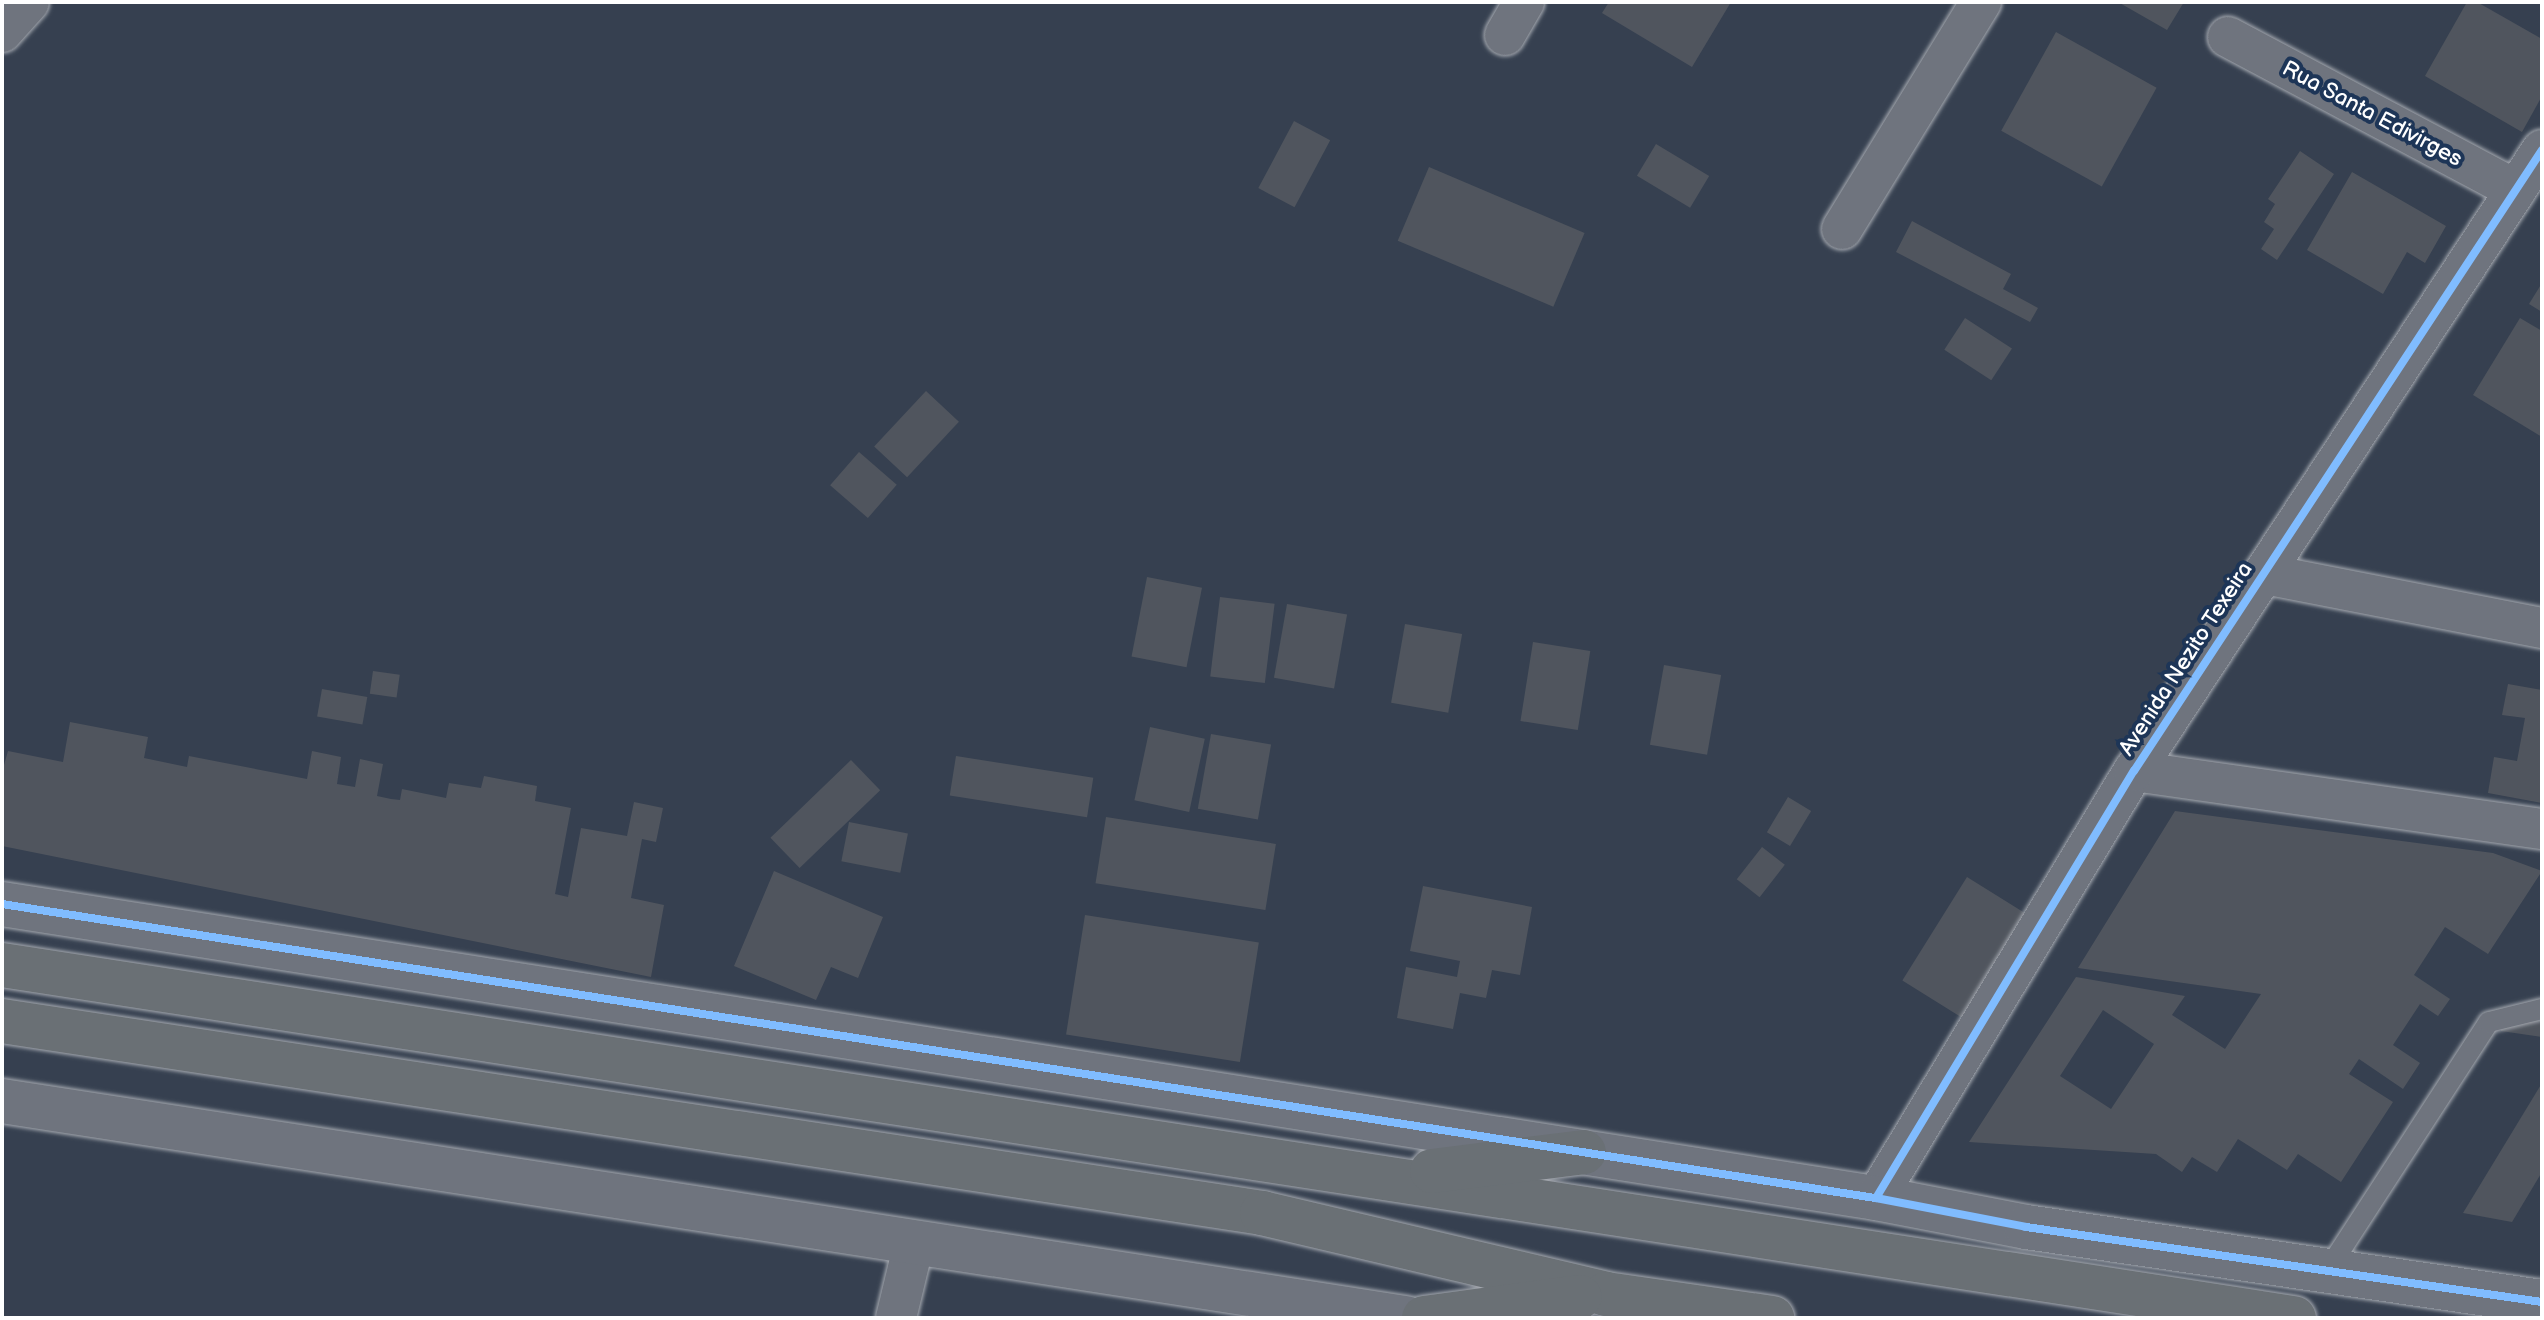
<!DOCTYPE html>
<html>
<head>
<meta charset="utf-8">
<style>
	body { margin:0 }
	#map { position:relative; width:2544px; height:1320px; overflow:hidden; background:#364050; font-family:"Balsamiq Sans",sans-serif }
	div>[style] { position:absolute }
	.building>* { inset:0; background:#50555e; transform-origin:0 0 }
	.roads { filter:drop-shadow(0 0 2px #a5a9b0) drop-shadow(0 0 2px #a5a9b0) }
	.service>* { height:20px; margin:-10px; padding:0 10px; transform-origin:10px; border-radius:10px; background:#6f747e }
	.minor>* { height:40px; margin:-20px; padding:0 20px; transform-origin:20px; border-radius:20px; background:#6f747e }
	.secondary>* { height:44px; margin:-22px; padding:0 22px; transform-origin:22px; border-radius:22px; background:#6f747e }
	.trunk>* { height:44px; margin:-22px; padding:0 22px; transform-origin:22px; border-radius:22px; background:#6a7075 }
	.cycleway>* { height:8px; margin:-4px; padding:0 4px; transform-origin:4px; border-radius:4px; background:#80bcff }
	span { translate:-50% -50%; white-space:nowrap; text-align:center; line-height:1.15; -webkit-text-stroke:8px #1d3557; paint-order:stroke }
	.street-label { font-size:22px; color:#fff }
	.frame { position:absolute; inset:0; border:4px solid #fff; pointer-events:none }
</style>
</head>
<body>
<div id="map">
	<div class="building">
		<i style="clip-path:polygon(1609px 2px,1731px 2px,1692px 67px,1602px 13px)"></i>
		<i style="clip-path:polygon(2118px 2px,2184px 2px,2167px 30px)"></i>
		<i style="clip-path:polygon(2467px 2px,2477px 2px,2542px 39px,2542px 96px,2522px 132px,2425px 76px)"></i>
		<i style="left:2056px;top:32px;width:115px;height:113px;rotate:29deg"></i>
		<i style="left:1294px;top:121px;width:41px;height:76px;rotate:28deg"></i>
		<i style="left:1656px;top:144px;width:62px;height:37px;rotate:31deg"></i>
		<i style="clip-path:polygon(2300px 151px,2334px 174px,2277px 260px,2261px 249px,2274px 229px,2264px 222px,2275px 204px,2268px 199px)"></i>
		<i style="left:1429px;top:167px;width:169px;height:80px;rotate:23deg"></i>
		<i style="clip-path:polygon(2352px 172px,2446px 226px,2425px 263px,2407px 252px,2383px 294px,2307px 250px)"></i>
		<i style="clip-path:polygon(1912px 221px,2011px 274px,2003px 289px,2038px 308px,2030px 322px,1896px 252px)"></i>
		<i style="clip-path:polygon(2542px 283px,2542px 312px,2529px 304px)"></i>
		<i style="left:1965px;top:318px;width:56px;height:38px;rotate:33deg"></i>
		<i style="clip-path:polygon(2520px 318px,2542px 331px,2542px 437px,2473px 395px)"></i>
		<i style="left:926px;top:391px;width:45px;height:76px;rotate:43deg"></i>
		<i style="left:859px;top:452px;width:50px;height:44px;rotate:41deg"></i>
		<i style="left:1147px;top:577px;width:56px;height:81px;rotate:11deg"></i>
		<i style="left:1220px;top:597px;width:55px;height:80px;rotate:7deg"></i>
		<i style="left:1287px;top:604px;width:61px;height:75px;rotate:10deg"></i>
		<i style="left:1405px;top:624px;width:58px;height:80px;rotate:10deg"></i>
		<i style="left:1533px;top:642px;width:58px;height:80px;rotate:9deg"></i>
		<i style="left:1664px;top:665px;width:58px;height:81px;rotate:10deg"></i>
		<i style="left:373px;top:671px;width:27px;height:23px;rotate:8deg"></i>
		<i style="clip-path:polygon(2508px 684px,2542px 690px,2542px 803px,2488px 793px,2494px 757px,2517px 761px,2525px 718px,2502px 715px)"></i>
		<i style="left:322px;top:689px;width:46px;height:28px;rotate:10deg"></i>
		<i style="clip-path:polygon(70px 722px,148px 737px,144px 758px,187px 767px,189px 756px,307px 779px,312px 751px,341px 757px,337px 784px,355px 787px,360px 759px,383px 764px,377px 796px,391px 799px,400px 800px,402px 789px,446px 798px,449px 783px,481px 788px,484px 776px,537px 786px,535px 801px,571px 808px,555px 894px,568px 897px,581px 828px,627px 836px,634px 802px,663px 808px,656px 842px,642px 839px,631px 898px,664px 905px,651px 977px,2px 846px,2px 772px,8px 751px,63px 762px)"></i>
		<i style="left:1150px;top:727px;width:56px;height:75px;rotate:12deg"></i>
		<i style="left:1211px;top:734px;width:61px;height:76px;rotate:10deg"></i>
		<i style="left:956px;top:756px;width:139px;height:40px;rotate:9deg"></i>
		<i style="left:851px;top:760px;width:42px;height:112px;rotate:46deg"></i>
		<i style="left:1788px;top:797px;width:27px;height:41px;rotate:31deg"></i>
		<i style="clip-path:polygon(evenodd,2175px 811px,2493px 853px,2542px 871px,2488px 954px,2445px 927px,2414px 975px,2450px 999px,2438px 1016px,2420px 1004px,2393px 1045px,2420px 1063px,2403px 1089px,2359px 1059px,2349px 1074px,2393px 1102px,2341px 1182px,2298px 1154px,2287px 1170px,2238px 1139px,2217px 1172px,2192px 1157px,2182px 1172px,2156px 1154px,1969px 1142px,2076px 977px,2185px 996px,2172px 1015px,2225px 1049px,2261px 994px,2078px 968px,2175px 811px,2103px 1010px,2154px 1044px,2111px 1109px,2060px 1076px,2103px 1010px)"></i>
		<i style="left:1106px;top:817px;width:172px;height:67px;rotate:9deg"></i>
		<i style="left:849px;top:822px;width:60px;height:40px;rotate:11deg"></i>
		<i style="left:1762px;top:847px;width:29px;height:41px;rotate:38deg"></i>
		<i style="clip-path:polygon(774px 871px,883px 917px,858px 978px,831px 967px,816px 1000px,734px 966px)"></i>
		<i style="left:1967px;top:877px;width:70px;height:122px;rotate:32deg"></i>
		<i style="clip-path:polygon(1423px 886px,1532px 907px,1520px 975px,1492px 970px,1486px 998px,1460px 993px,1453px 1029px,1397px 1018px,1406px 967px,1457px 977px,1460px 961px,1410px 951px)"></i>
		<i style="left:1085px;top:915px;width:176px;height:121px;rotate:9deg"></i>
		<i style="clip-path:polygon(2542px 1020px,2542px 1037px,2501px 1031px,2500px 1026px)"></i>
		<i style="clip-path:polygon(2542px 1083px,2542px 1172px,2512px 1222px,2463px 1213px)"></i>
	</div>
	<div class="roads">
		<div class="service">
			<i style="left:2329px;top:1268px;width:293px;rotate:-57deg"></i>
			<i style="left:2489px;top:1022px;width:55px;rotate:-13.8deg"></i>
		</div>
		<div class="minor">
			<i style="left:2px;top:32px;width:40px;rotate:-48deg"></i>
			<i style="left:1505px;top:35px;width:38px;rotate:-60deg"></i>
			<i style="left:2228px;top:37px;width:326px;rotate:28deg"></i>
			<i style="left:1842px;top:229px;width:266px;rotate:-58.5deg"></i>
			<i style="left:2264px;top:574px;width:283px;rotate:11deg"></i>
			<i style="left:2134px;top:771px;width:412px;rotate:8.1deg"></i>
			<i style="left:1876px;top:1198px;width:499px;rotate:-58.9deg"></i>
			<i style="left:2134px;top:771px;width:743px;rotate:-56.69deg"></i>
			<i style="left:896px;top:1318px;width:77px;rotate:-76.5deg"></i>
		</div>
		<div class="secondary">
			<i style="left:2px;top:904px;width:1897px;rotate:8.92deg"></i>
			<i style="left:1876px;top:1198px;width:153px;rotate:10.9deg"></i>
			<i style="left:2026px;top:1227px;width:521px;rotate:8.27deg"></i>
			<i style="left:2px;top:1101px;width:1421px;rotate:8.79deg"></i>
		</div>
		<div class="trunk">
			<i style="left:2px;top:965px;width:2319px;rotate:8.76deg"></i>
			<i style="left:2px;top:1021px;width:1275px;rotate:8.66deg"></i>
			<i style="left:1262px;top:1213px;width:353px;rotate:13.2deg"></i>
			<i style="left:1606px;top:1294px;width:168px;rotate:8.2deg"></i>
			<i style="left:1432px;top:1171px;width:153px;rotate:-7.1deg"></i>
			<i style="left:1424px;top:1318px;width:157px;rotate:-7.7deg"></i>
		</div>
	</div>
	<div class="cycleway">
		<i style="left:2px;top:904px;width:1897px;rotate:8.92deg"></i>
		<i style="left:1876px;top:1198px;width:153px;rotate:10.9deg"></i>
		<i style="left:2026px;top:1227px;width:521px;rotate:8.27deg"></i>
		<i style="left:1876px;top:1198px;width:499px;rotate:-58.9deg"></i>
		<i style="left:2134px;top:771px;width:743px;rotate:-56.69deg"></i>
	</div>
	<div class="street-label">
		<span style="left:2372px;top:114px;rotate:28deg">Rua Santa Edivirges</span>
		<span style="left:2186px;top:659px;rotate:-57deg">Avenida Nezito Texeira</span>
	</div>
	<div class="frame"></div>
</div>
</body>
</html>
